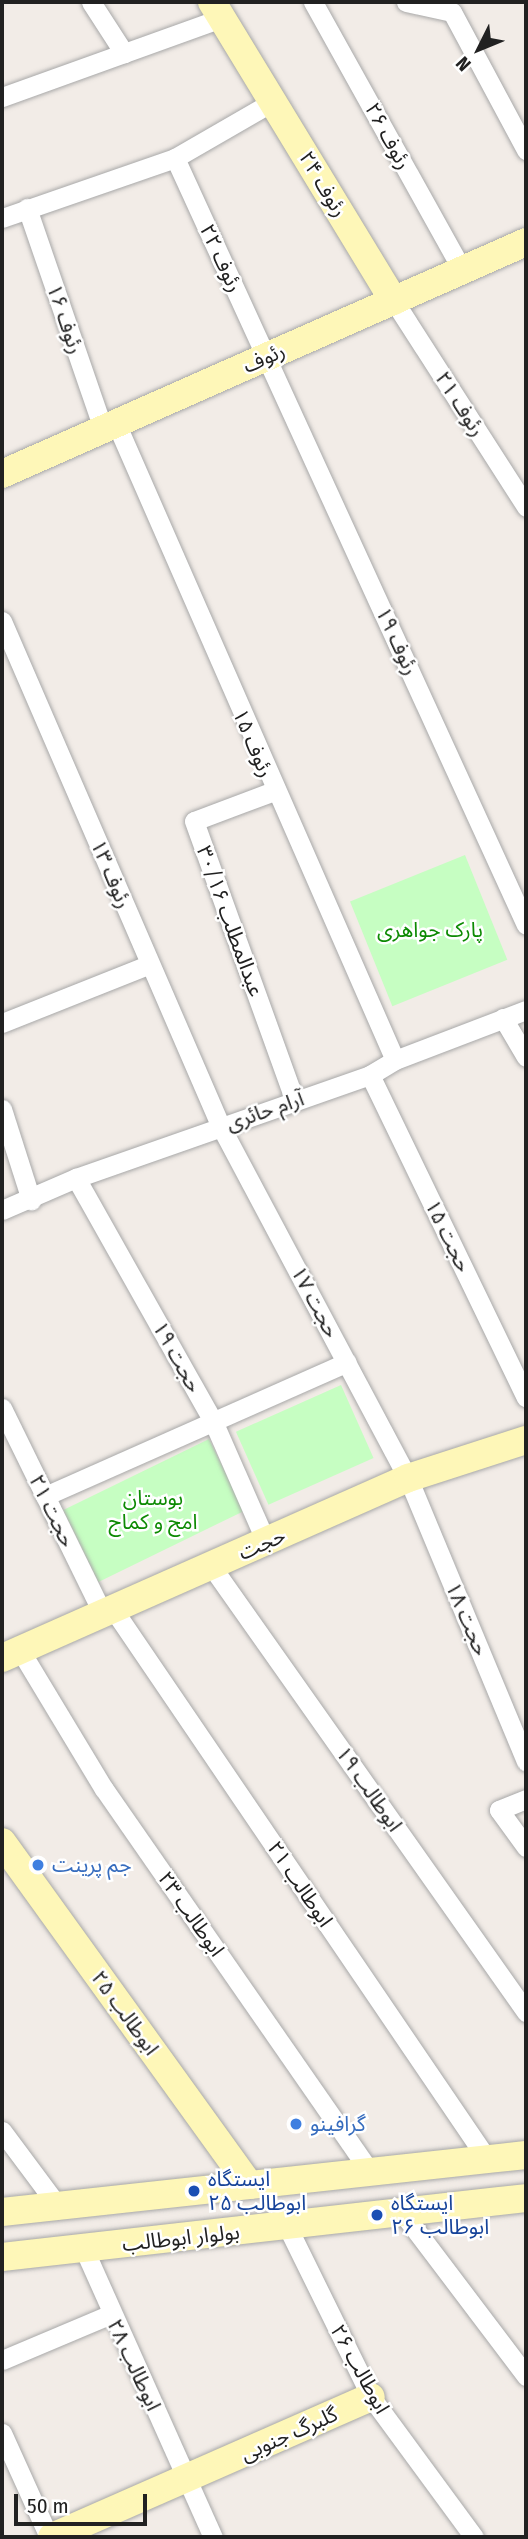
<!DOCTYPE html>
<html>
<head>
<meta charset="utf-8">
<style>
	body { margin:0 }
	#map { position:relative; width:528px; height:2539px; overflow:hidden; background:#f2ece7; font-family:"Fira Sans Condensed","Noto Sans Arabic",sans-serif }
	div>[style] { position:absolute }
	.park>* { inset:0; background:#c6fec2; transform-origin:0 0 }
	.roads { filter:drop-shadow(0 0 2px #a8a8a8) drop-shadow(0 0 2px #a8a8a8) }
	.street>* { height:19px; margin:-9.5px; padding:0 9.5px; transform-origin:9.5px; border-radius:9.5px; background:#fff }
	.secondary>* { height:28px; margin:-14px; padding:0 14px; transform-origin:14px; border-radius:14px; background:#fef7b8 }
	.dots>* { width:19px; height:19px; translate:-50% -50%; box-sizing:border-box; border:4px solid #fff; border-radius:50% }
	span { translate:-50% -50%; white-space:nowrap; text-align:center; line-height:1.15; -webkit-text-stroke:5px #fff; paint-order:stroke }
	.street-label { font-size:21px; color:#212121 }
	.park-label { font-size:21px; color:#0d8a03 }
	.shop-label { font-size:21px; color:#366cbe }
	.left { translate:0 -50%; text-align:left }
	.transit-label { font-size:21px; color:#164399 }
	.frame { position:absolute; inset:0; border:4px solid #212121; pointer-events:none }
	.north { position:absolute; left:444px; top:14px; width:70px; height:70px; -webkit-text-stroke:5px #fff; paint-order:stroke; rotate:227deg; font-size:19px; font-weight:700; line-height:28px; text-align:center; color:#212121 }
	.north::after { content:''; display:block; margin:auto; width:24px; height:32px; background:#212121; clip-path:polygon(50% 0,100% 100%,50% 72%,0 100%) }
	.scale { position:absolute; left:14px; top:2494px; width:133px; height:32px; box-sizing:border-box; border:4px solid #212121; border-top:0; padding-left:9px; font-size:21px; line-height:24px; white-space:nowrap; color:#212121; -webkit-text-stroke:5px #fff; paint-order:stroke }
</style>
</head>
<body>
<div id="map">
	<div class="park">
		<i style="left:465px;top:855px;width:113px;height:124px;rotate:68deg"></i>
		<i style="left:341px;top:1385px;width:80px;height:115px;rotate:66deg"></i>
		<i style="left:209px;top:1439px;width:80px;height:162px;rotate:64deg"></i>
	</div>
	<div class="roads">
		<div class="street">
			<i style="left:91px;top:2px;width:61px;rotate:57.1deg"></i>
			<i style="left:313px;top:2px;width:308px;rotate:60.9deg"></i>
			<i style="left:406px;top:2px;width:47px;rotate:12.3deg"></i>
			<i style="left:452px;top:12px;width:157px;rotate:61.8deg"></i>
			<i style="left:2px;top:97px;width:233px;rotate:-19.8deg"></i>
			<i style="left:175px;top:158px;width:843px;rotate:65.41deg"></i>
			<i style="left:27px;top:208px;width:234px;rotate:71deg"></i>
			<i style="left:2px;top:218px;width:183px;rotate:-19.1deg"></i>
			<i style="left:175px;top:158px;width:112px;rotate:-30deg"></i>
			<i style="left:394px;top:301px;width:245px;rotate:57.3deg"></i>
			<i style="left:116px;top:423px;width:695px;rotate:66.35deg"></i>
			<i style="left:2px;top:621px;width:551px;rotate:66.6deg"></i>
			<i style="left:221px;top:1127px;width:398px;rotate:62deg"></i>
			<i style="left:408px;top:1478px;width:307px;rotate:67.4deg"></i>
			<i style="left:274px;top:791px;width:85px;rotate:159.4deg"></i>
			<i style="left:194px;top:821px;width:298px;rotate:70.2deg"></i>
			<i style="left:503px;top:1018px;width:45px;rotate:59.5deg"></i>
			<i style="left:2px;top:1023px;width:159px;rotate:-21.7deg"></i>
			<i style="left:370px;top:1075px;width:358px;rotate:64.2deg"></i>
			<i style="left:2px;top:1109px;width:96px;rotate:72.3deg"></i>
			<i style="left:76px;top:1178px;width:279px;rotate:60.6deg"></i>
			<i style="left:213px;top:1421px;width:132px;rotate:66.3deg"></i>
			<i style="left:2px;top:1210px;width:81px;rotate:-23.4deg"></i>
			<i style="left:76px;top:1178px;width:312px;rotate:-19.3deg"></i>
			<i style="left:370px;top:1075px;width:29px;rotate:-31deg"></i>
			<i style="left:395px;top:1060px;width:140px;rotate:-20.9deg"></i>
			<i style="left:2px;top:1408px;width:229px;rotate:63.9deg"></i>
			<i style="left:45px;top:1496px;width:330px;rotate:-23.9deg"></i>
			<i style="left:212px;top:1567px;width:545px;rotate:54.79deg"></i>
			<i style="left:113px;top:1609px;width:665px;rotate:55.78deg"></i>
			<i style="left:20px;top:1650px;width:162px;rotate:58.9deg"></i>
			<i style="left:104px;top:1789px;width:466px;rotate:55.2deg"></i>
			<i style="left:526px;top:1799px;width:29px;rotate:158deg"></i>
			<i style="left:499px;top:1810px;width:46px;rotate:53.9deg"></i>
			<i style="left:2px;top:2131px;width:94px;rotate:53.3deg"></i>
			<i style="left:402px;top:2212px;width:206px;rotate:52.9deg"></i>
			<i style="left:287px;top:2226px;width:191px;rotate:63.8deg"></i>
			<i style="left:371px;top:2397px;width:174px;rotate:53.7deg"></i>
			<i style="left:84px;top:2249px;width:316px;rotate:65.9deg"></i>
			<i style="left:2px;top:2360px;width:118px;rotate:-22.9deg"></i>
			<i style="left:2px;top:2433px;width:114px;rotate:65.7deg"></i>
		</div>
		<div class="secondary">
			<i style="left:212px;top:2px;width:350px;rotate:58.7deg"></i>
			<i style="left:2px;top:474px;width:573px;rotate:-23.88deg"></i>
			<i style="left:2px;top:1658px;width:444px;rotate:-23.9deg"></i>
			<i style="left:408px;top:1478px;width:124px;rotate:-17.9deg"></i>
			<i style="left:2px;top:1842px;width:423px;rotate:54.2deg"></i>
			<i style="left:2px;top:2212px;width:527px;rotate:-6.21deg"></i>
			<i style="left:2px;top:2257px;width:527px;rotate:-6.42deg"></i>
			<i style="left:52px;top:2537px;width:348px;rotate:-23.7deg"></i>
		</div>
	</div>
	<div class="dots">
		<i style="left:38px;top:1865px;background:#3f7fe0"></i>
		<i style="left:296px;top:2124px;background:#3f7fe0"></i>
		<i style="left:194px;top:2191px;background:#1a4fb4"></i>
		<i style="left:377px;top:2215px;background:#1a4fb4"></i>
	</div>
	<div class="street-label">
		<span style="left:388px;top:136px;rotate:61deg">رئوف ۲۶</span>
		<span style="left:323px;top:184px;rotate:59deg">رئوف ۲۴</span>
		<span style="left:221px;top:258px;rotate:65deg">رئوف ۲۲</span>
		<span style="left:65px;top:319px;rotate:71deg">رئوف ۱۶</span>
		<span style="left:264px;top:358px;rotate:-24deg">رئوف</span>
		<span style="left:460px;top:404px;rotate:57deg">رئوف ۲۱</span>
		<span style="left:397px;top:641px;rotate:65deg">رئوف ۱۹</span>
		<span style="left:253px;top:743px;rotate:67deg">رئوف ۱۵</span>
		<span style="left:111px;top:874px;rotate:67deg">رئوف ۱۳</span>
		<span style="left:230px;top:921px;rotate:70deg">عبدالمطلب ۳۰/۱۶</span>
		<span style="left:265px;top:1111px;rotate:-19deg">آرام حائری</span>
		<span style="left:448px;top:1236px;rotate:64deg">حجت ۱۵</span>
		<span style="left:315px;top:1302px;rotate:62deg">حجت ۱۷</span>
		<span style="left:177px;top:1357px;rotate:61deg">حجت ۱۹</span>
		<span style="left:52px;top:1511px;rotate:64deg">حجت ۲۱</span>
		<span style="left:262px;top:1544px;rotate:-24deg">حجت</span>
		<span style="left:467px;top:1619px;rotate:67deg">حجت ۱۸</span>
		<span style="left:369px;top:1789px;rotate:55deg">ابوطالب ۱۹</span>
		<span style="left:300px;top:1884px;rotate:56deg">ابوطالب ۲۱</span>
		<span style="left:191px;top:1914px;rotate:55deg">ابوطالب ۲۳</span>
		<span style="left:125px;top:2013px;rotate:54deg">ابوطالب ۲۵</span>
		<span style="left:181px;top:2238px;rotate:-6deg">بولوار ابوطالب</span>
		<span style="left:134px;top:2365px;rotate:65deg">ابوطالب ۲۸</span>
		<span style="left:360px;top:2369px;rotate:61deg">ابوطالب ۲۶</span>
		<span style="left:289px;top:2434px;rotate:-24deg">گلبرگ جنوبی</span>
	</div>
	<div class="park-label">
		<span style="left:430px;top:930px">پارک جواهری</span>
		<span style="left:153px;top:1510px">بوستان<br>امج و کماج</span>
	</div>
	<div class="shop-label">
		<span class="left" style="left:52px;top:1865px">جم پرینت</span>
		<span class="left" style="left:310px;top:2124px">گرافینو</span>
	</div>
	<div class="transit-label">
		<span class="left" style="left:208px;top:2191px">ایستگاه<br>ابوطالب ۲۵</span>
		<span class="left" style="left:391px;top:2215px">ایستگاه<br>ابوطالب ۲۶</span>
	</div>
	<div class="frame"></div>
	<div class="north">N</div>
	<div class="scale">50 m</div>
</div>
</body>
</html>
